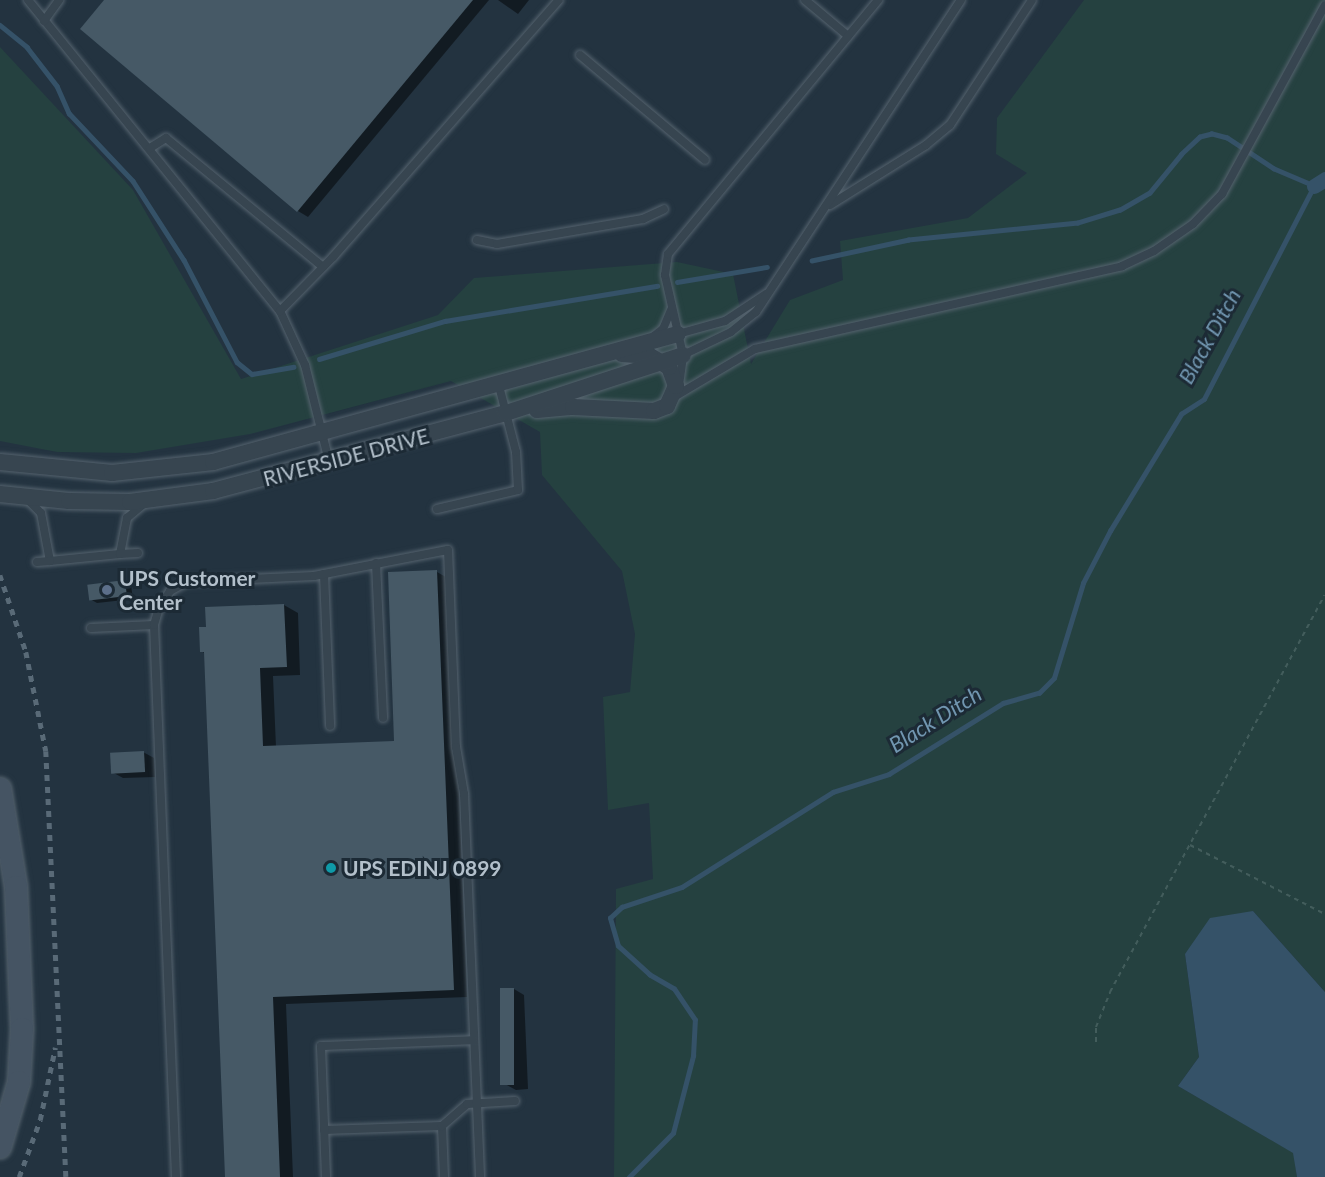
<!DOCTYPE html>
<html>
<head>
<meta charset="utf-8">
<style>
	body { margin:0 }
	#map { position:relative; width:1325px; height:1177px; overflow:hidden; background:#233340; font-family:Lato,sans-serif }
	div>[style] { position:absolute }
	.green>* { inset:0; background:#254140 }
	.water>* { inset:0; background:#355268 }
	.shadow>* { inset:0; background:#0007 }
	.stream>* { height:4.5px; margin:-2.25px; padding:0 2.25px; transform-origin:2.25px; border-radius:2.25px; background:#355268 }
	.canal>* { height:15px; margin:-7.5px; padding:0 7.5px; transform-origin:7.5px; border-radius:7.5px; background:#355268 }
	.building>* { inset:0; background:#465966; transform-origin:0 0 }
	.path>* { height:2px; margin-top:-1px; transform-origin:0; background:repeating-linear-gradient(90deg,#435d5c 0 4.5px,transparent 0 9px) }
	.roads { filter:drop-shadow(0 0 2px #55636e) drop-shadow(0 0 2px #55636e) }
	.lane>* { height:8px; margin:-4px; padding:0 4px; transform-origin:4px; border-radius:4px; background:#374550 }
	.street>* { height:16px; margin:-8px; padding:0 8px; transform-origin:8px; border-radius:8px; background:#374550 }
	.secondary>* { height:22px; margin:-11px; padding:0 11px; transform-origin:11px; border-radius:11px; background:#455463 }
	.rail>* { height:4.5px; margin-top:-2.25px; transform-origin:0; background:repeating-linear-gradient(90deg,#596a77 0 6px,transparent 0 12px) }
	.dots>* { width:16px; height:16px; translate:-50% -50%; box-sizing:border-box; border:3px solid #1c2a35; border-radius:50% }
	span { translate:-50% -50%; white-space:nowrap; text-align:center; line-height:1.15; -webkit-text-stroke:6px #1c2a35; paint-order:stroke }
	.street-label { font-size:21px; color:#b3c0cb }
	.poi-label { font-size:21px; color:#b3c0cb; font-weight:700 }
	.left { translate:0 -50%; text-align:left }
	.water-label { font-size:22px; color:#7196b0; font-style:italic }
</style>
</head>
<body>
<div id="map">
	<div class="green">
		<i style="clip-path:polygon(1084px 0,1325px 0,1325px 992px,1253px 911px,1185px 954px,1199px 1057px,1178px 1086px,1294px 1153px,1297px 1177px,614px 1177px,616px 889px,653px 879px,649px 803px,608px 810px,603px 697px,630px 692px,635px 634px,622px 571px,542px 475px,540px 432px,451px 381px,250px 434px,136px 453px,57px 452px,0 441px,0 47px,133px 190px,241px 379px,438px 315px,474px 278px,677px 262px,733px 274px,751px 364px,790px 300px,843px 280px,840px 241px,968px 218px,1027px 173px,996px 154px,997px 118px)"></i>
	</div>
	<div class="water">
		<i style="clip-path:polygon(1253px 911px,1325px 992px,1325px 1177px,1297px 1177px,1293px 1153px,1178px 1086px,1199px 1057px,1185px 954px,1210px 918px)"></i>
	</div>
	<div class="shadow">
		<i style="clip-path:polygon(106px 0,489px 0,308px 217px,298px 211px)"></i>
		<i style="clip-path:polygon(498px 0,529px 0,518px 14px)"></i>
		<i style="clip-path:polygon(437px 572px,451px 580px,467px 997px,286px 1004px,293px 1177px,227px 1177px,206px 654px,201px 651px,284px 605px,298px 613px,300px 675px,273px 676px,276px 747px,396px 742px)"></i>
		<i style="clip-path:polygon(125px 582px,131px 585px,133px 599px,97px 603px,90px 599px)"></i>
		<i style="clip-path:polygon(143px 752px,154px 758px,155px 777px,123px 778px,112px 772px)"></i>
		<i style="clip-path:polygon(514px 989px,524px 995px,528px 1089px,516px 1090px,505px 1084px)"></i>
	</div>
	<div class="stream">
		<i style="left:0;top:25px;width:35px;rotate:39deg"></i>
		<i style="left:27px;top:47px;width:49px;rotate:52.4deg"></i>
		<i style="left:57px;top:86px;width:30px;rotate:66deg"></i>
		<i style="left:69px;top:113px;width:93px;rotate:46.7deg"></i>
		<i style="left:133px;top:181px;width:94px;rotate:57.2deg"></i>
		<i style="left:184px;top:260px;width:115px;rotate:62.5deg"></i>
		<i style="left:237px;top:362px;width:19px;rotate:39deg"></i>
		<i style="left:252px;top:374px;width:42px;rotate:-9.7deg"></i>
		<i style="left:677px;top:282px;width:91px;rotate:-9.5deg"></i>
		<i style="left:319px;top:359px;width:132px;rotate:-16.8deg"></i>
		<i style="left:445px;top:321px;width:215px;rotate:-9.4deg"></i>
		<i style="left:629px;top:1177px;width:62px;rotate:-45deg"></i>
		<i style="left:673px;top:1133px;width:80px;rotate:-75.4deg"></i>
		<i style="left:693px;top:1056px;width:36px;rotate:-87deg"></i>
		<i style="left:695px;top:1020px;width:37px;rotate:-124deg"></i>
		<i style="left:674px;top:989px;width:28px;rotate:-150deg"></i>
		<i style="left:650px;top:975px;width:43px;rotate:-137.8deg"></i>
		<i style="left:618px;top:946px;width:29px;rotate:-106deg"></i>
		<i style="left:610px;top:918px;width:16px;rotate:-43deg"></i>
		<i style="left:622px;top:907px;width:63px;rotate:-18.4deg"></i>
		<i style="left:682px;top:887px;width:178px;rotate:-32.2deg"></i>
		<i style="left:833px;top:792px;width:59px;rotate:-17.8deg"></i>
		<i style="left:889px;top:774px;width:134px;rotate:-31.9deg"></i>
		<i style="left:1003px;top:703px;width:37px;rotate:-16deg"></i>
		<i style="left:1039px;top:693px;width:21px;rotate:-45deg"></i>
		<i style="left:1054px;top:678px;width:99px;rotate:-73deg"></i>
		<i style="left:1083px;top:583px;width:59px;rotate:-62.6deg"></i>
		<i style="left:1110px;top:531px;width:137px;rotate:-58.7deg"></i>
		<i style="left:1181px;top:414px;width:27px;rotate:-33deg"></i>
		<i style="left:1204px;top:399px;width:240px;rotate:-62.7deg"></i>
		<i style="left:1314px;top:186px;width:43px;rotate:-157deg"></i>
		<i style="left:1274px;top:169px;width:56px;rotate:-146.6deg"></i>
		<i style="left:1227px;top:138px;width:16px;rotate:-165deg"></i>
		<i style="left:1212px;top:134px;width:12px;rotate:166deg"></i>
		<i style="left:1200px;top:137px;width:25px;rotate:137deg"></i>
		<i style="left:1182px;top:154px;width:50px;rotate:129.4deg"></i>
		<i style="left:1150px;top:193px;width:34px;rotate:150deg"></i>
		<i style="left:1120px;top:210px;width:44px;rotate:162.8deg"></i>
		<i style="left:1078px;top:223px;width:170px;rotate:174.3deg"></i>
		<i style="left:909px;top:240px;width:99px;rotate:167.8deg"></i>
	</div>
	<div class="canal">
		<i style="left:1314px;top:186px;width:13px;rotate:-32deg"></i>
	</div>
	<div class="building">
		<i style="clip-path:polygon(104px 0,473px 0,297px 212px,80px 29px)"></i>
		<i style="clip-path:polygon(437px 570px,454px 990px,273px 997px,280px 1177px,225px 1177px,204px 652px,200px 652px,199px 627px,206px 627px,205px 607px,284px 604px,287px 667px,260px 668px,263px 746px,394px 741px,388px 572px)"></i>
		<i style="left:125px;top:580px;width:16px;height:38px;rotate:83deg"></i>
		<i style="left:144px;top:751px;width:21px;height:34px;rotate:87deg"></i>
		<i style="left:500px;top:988px;width:14px;height:97px"></i>
	</div>
	<div class="path">
		<i style="left:1190px;top:845px;width:152px;rotate:27.1deg"></i>
		<i style="left:1096px;top:1042px;width:15px;rotate:-90deg"></i>
		<i style="left:1096px;top:1027px;width:38px;rotate:-68deg"></i>
		<i style="left:1110px;top:992px;width:451px;rotate:-61.6deg"></i>
	</div>
	<div class="roads">
		<div class="lane">
			<i style="left:28px;top:0;width:400px;rotate:51deg"></i>
			<i style="left:280px;top:311px;width:60px;rotate:65.2deg"></i>
			<i style="left:305px;top:365px;width:99px;rotate:76deg"></i>
			<i style="left:805px;top:0;width:56px;rotate:39.9deg"></i>
			<i style="left:44px;top:21px;width:26px;rotate:-54deg"></i>
			<i style="left:580px;top:55px;width:163px;rotate:40deg"></i>
			<i style="left:150px;top:148px;width:19px;rotate:-32deg"></i>
			<i style="left:166px;top:138px;width:203px;rotate:39.4deg"></i>
			<i style="left:830px;top:205px;width:113px;rotate:-32deg"></i>
			<i style="left:926px;top:145px;width:31px;rotate:-40deg"></i>
			<i style="left:950px;top:125px;width:149px;rotate:-56.7deg"></i>
			<i style="left:477px;top:240px;width:20px;rotate:11deg"></i>
			<i style="left:497px;top:244px;width:148px;rotate:-9.7deg"></i>
			<i style="left:643px;top:219px;width:23px;rotate:-25deg"></i>
			<i style="left:280px;top:311px;width:76px;rotate:-45.5deg"></i>
			<i style="left:333px;top:257px;width:342px;rotate:-48.7deg"></i>
			<i style="left:678px;top:334px;width:49px;rotate:-15.5deg"></i>
			<i style="left:725px;top:321px;width:49px;rotate:-33.4deg"></i>
			<i style="left:654px;top:336px;width:11px;rotate:-38deg"></i>
			<i style="left:663px;top:329px;width:21px;rotate:-67deg"></i>
			<i style="left:683px;top:355px;width:53px;rotate:-25.6deg"></i>
			<i style="left:731px;top:332px;width:32px;rotate:-39deg"></i>
			<i style="left:756px;top:312px;width:373px;rotate:-56.7deg"></i>
			<i style="left:679px;top:385px;width:30px;rotate:-82deg"></i>
			<i style="left:683px;top:355px;width:82px;rotate:-102.7deg"></i>
			<i style="left:665px;top:275px;width:21px;rotate:-82deg"></i>
			<i style="left:668px;top:254px;width:330px;rotate:-50.4deg"></i>
			<i style="left:674px;top:397px;width:94px;rotate:-30.7deg"></i>
			<i style="left:755px;top:349px;width:376px;rotate:-12.7deg"></i>
			<i style="left:1122px;top:266px;width:35px;rotate:-25deg"></i>
			<i style="left:1154px;top:251px;width:47px;rotate:-34.7deg"></i>
			<i style="left:1193px;top:224px;width:42px;rotate:-46deg"></i>
			<i style="left:1222px;top:194px;width:215px;rotate:-61.4deg"></i>
			<i style="left:28px;top:500px;width:18px;rotate:45deg"></i>
			<i style="left:41px;top:513px;width:49px;rotate:79.4deg"></i>
			<i style="left:50px;top:561px;width:70px;rotate:-5.7deg"></i>
			<i style="left:120px;top:554px;width:37px;rotate:-79deg"></i>
			<i style="left:127px;top:518px;width:23px;rotate:-40deg"></i>
			<i style="left:437px;top:509px;width:83px;rotate:-13.2deg"></i>
			<i style="left:518px;top:490px;width:38px;rotate:-93deg"></i>
			<i style="left:516px;top:452px;width:68px;rotate:-104.4deg"></i>
			<i style="left:120px;top:554px;width:18px;rotate:-3deg"></i>
			<i style="left:37px;top:562px;width:13px;rotate:-4deg"></i>
			<i style="left:376px;top:563px;width:155px;rotate:87.4deg"></i>
			<i style="left:324px;top:574px;width:152px;rotate:87.7deg"></i>
			<i style="left:91px;top:628px;width:63px;rotate:-2.7deg"></i>
			<i style="left:442px;top:1126px;width:51px;rotate:87.8deg"></i>
			<i style="left:324px;top:1130px;width:118px;rotate:-1.9deg"></i>
			<i style="left:442px;top:1126px;width:33px;rotate:-41deg"></i>
			<i style="left:467px;top:1104px;width:48px;rotate:-3.6deg"></i>
			<i style="left:176px;top:1177px;width:552px;rotate:-92.28deg"></i>
			<i style="left:154px;top:625px;width:19px;rotate:-74deg"></i>
			<i style="left:159px;top:607px;width:19px;rotate:-55deg"></i>
			<i style="left:170px;top:591px;width:18px;rotate:-29deg"></i>
			<i style="left:186px;top:582px;width:128px;rotate:-2.7deg"></i>
			<i style="left:314px;top:576px;width:136px;rotate:-11deg"></i>
			<i style="left:448px;top:550px;width:197px;rotate:87.7deg"></i>
			<i style="left:456px;top:747px;width:48px;rotate:80.3deg"></i>
			<i style="left:464px;top:794px;width:383px;rotate:87.6deg"></i>
			<i style="left:326px;top:1177px;width:131px;rotate:-92.2deg"></i>
			<i style="left:321px;top:1046px;width:153px;rotate:-2.2deg"></i>
		</div>
		<div class="street">
			<i style="left:537px;top:410px;width:36px;rotate:-5deg"></i>
			<i style="left:573px;top:407px;width:81px;rotate:2.8deg"></i>
			<i style="left:654px;top:411px;width:14px;rotate:-21deg"></i>
			<i style="left:667px;top:406px;width:22px;rotate:-66deg"></i>
			<i style="left:676px;top:386px;width:20px;rotate:-110deg"></i>
			<i style="left:669px;top:367px;width:22px;rotate:-150deg"></i>
			<i style="left:650px;top:356px;width:28px;rotate:-176deg"></i>
			<i style="left:0;top:462px;width:113px;rotate:5.6deg"></i>
			<i style="left:112px;top:473px;width:102px;rotate:-6.2deg"></i>
			<i style="left:213px;top:462px;width:482px;rotate:-15.4deg"></i>
			<i style="left:0;top:494px;width:69px;rotate:5.8deg"></i>
			<i style="left:69px;top:501px;width:61px;rotate:0.9deg"></i>
			<i style="left:130px;top:502px;width:84px;rotate:-7.5deg"></i>
			<i style="left:213px;top:491px;width:303px;rotate:-14.9deg"></i>
			<i style="left:506px;top:413px;width:186px;rotate:-18.1deg"></i>
		</div>
		<div class="secondary">
			<i style="left:0;top:789px;width:99px;rotate:80.7deg"></i>
			<i style="left:16px;top:887px;width:142px;rotate:87.6deg"></i>
			<i style="left:22px;top:1029px;width:53px;rotate:93.2deg"></i>
			<i style="left:19px;top:1082px;width:68px;rotate:106.3deg"></i>
		</div>
	</div>
	<div class="rail">
		<i style="left:0;top:575px;width:81px;rotate:71.3deg"></i>
		<i style="left:26px;top:652px;width:101px;rotate:78.6deg"></i>
		<i style="left:46px;top:751px;width:426px;rotate:87.3deg"></i>
		<i style="left:19px;top:1177px;width:61px;rotate:-69.8deg"></i>
		<i style="left:40px;top:1120px;width:74px;rotate:-78.2deg"></i>
	</div>
	<div class="dots">
		<i style="left:107px;top:590px;background:#5c6f8a"></i>
		<i style="left:331px;top:868px;background:#0f9aa8"></i>
	</div>
	<div class="street-label">
		<span style="left:346px;top:457px;rotate:-15deg">RIVERSIDE DRIVE</span>
	</div>
	<div class="poi-label">
		<span class="left" style="left:119px;top:590px">UPS Customer<br>Center</span>
		<span class="left" style="left:343px;top:868px">UPS EDINJ 0899</span>
	</div>
	<div class="water-label">
		<span style="left:1209px;top:336px;rotate:-61deg">Black Ditch</span>
		<span style="left:935px;top:719px;rotate:-32deg">Black Ditch</span>
	</div>
</div>
</body>
</html>
